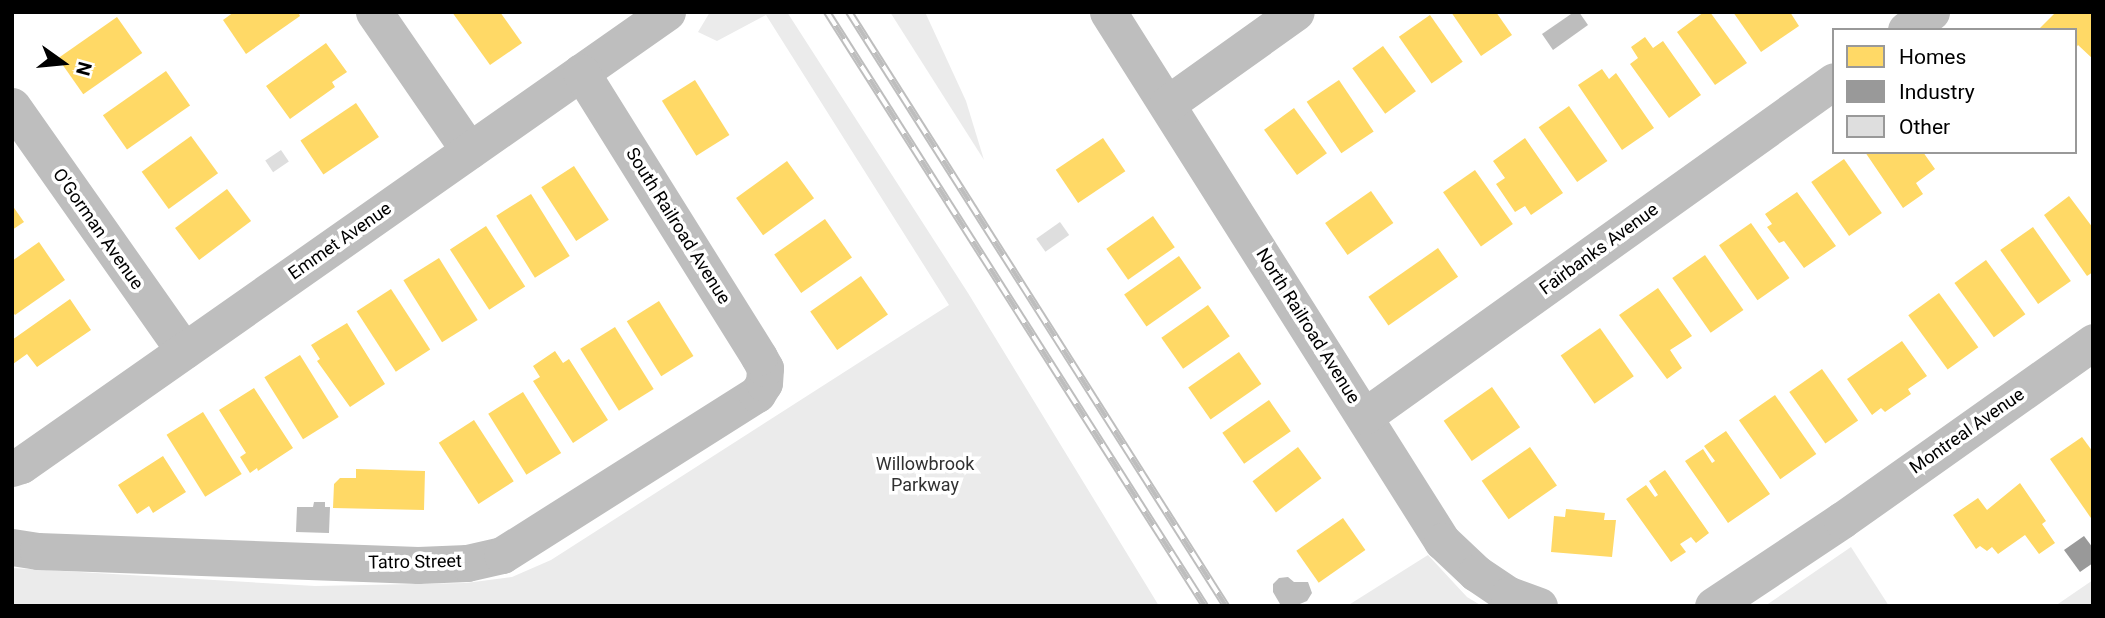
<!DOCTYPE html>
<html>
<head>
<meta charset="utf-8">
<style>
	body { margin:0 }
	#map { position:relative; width:2105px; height:618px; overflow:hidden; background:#fff; font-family:Roboto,sans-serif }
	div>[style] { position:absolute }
	.green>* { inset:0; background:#ebebeb }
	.water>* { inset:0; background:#bdbdbd }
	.homes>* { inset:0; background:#ffd966; transform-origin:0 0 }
	.industry>* { inset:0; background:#999 }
	.building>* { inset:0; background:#dedede; transform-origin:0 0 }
	.minor>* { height:37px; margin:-18.5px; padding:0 18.5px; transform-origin:18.5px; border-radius:18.5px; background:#bebebe }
	.rail>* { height:8px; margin-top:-4px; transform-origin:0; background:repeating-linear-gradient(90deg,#fff 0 16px,#bebebe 0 32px); box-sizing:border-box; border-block:2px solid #bebebe }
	span { translate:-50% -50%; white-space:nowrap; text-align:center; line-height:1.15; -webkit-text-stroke:7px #fff; paint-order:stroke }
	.street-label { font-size:18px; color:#000 }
	.park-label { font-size:18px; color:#313131 }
	.frame { position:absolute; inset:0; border:14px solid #000; pointer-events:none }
	.legend { position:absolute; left:1832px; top:28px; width:245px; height:126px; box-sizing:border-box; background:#fff; border:2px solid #999; margin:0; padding:9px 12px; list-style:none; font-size:21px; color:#000 }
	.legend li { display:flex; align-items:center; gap:14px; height:35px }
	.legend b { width:35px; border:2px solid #999 }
	.north { position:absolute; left:28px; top:28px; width:70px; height:70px; -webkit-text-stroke:5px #fff; paint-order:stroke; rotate:105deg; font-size:19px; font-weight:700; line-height:28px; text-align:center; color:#000 }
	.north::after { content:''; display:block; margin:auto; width:24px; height:32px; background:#000; clip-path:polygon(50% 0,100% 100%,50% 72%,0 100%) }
</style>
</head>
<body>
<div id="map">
	<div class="green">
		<i style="clip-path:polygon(710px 12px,787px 12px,968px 293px,1159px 606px,12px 606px,12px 568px,315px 586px,466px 583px,512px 577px,551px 560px,949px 305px,766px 15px,717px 41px,698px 32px)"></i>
		<i style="clip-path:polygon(890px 12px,925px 12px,966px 101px,984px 160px)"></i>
		<i style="clip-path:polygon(1851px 547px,1889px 606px,1765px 606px)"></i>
		<i style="clip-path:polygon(1428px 555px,1467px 597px,1482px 606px,1347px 606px)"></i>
		<i style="clip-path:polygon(2093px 580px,2093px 606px,2055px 606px)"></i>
	</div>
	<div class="water">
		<i style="clip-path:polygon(1574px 12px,1579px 12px,1588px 25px,1553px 50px,1542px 34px)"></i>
		<i style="clip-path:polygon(314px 502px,325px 502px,325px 507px,330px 507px,329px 533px,296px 532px,297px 507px,313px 507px)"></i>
		<i style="clip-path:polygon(1288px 577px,1294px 582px,1308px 582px,1312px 593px,1307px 601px,1295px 606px,1280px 604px,1273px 592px,1273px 584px,1279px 578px)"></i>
	</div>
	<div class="homes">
		<i style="clip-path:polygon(234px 12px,298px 12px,300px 16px,246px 54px,223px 20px)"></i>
		<i style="clip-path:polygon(452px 12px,500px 12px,522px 43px,490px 65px)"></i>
		<i style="clip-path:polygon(1451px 12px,1496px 12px,1512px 35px,1481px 56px)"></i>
		<i style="clip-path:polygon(1704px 12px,1710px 12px,1747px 63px,1715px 85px,1677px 32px)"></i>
		<i style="clip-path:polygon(1733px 12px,1790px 12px,1799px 26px,1761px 52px)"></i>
		<i style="clip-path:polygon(2056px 12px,2093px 12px,2093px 59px,2078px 45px,2075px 49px,2075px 30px,2038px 30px)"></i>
		<i style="left:1430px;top:15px;width:57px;height:38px;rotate:55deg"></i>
		<i style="left:117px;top:17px;width:44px;height:72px;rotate:55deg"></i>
		<i style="clip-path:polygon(1645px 37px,1653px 48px,1663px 41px,1701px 95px,1669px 118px,1630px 64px,1638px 58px,1631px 47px)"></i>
		<i style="clip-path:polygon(326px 43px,347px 72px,332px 82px,335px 87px,290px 119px,266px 86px)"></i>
		<i style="left:1383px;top:46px;width:56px;height:38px;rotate:54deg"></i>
		<i style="clip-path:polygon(1602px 69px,1609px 79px,1616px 73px,1654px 128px,1622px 150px,1578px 85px)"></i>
		<i style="left:166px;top:71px;width:42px;height:77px;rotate:55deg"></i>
		<i style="left:695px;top:80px;width:65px;height:39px;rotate:58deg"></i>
		<i style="left:1339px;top:80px;width:62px;height:39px;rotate:56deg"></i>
		<i style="left:356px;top:103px;width:41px;height:67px;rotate:56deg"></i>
		<i style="left:1569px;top:106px;width:67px;height:37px;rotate:55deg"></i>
		<i style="left:1294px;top:108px;width:56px;height:37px;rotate:54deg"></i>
		<i style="left:191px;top:136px;width:46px;height:61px;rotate:54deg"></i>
		<i style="left:1103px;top:138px;width:40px;height:57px;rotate:56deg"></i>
		<i style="clip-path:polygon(1525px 138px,1563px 193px,1531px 215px,1525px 206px,1515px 212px,1496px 184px,1505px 178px,1493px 161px)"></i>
		<i style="clip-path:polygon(1865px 152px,1923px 152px,1935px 169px,1916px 183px,1923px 194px,1903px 208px)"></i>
		<i style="left:1844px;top:159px;width:66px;height:40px;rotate:55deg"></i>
		<i style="left:787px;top:161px;width:46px;height:63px;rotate:54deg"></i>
		<i style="left:574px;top:166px;width:64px;height:39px;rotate:57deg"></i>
		<i style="left:1475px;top:170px;width:66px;height:39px;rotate:55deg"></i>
		<i style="left:227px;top:189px;width:40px;height:65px;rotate:53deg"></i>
		<i style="left:1371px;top:191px;width:39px;height:56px;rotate:55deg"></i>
		<i style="clip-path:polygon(1797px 192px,1836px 246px,1804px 268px,1784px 241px,1779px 243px,1767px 227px,1772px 224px,1765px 214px)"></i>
		<i style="left:531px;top:194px;width:73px;height:41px;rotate:58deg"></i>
		<i style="clip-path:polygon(2069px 196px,2093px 228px,2093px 272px,2087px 276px,2044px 215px)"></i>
		<i style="clip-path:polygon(12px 205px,24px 222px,12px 230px)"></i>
		<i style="left:1153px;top:216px;width:38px;height:57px;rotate:55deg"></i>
		<i style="left:825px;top:219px;width:47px;height:62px;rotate:55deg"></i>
		<i style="left:1751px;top:223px;width:67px;height:39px;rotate:55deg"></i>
		<i style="left:486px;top:226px;width:72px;height:43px;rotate:57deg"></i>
		<i style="left:2033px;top:227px;width:66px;height:40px;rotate:55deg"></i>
		<i style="clip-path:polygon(39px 242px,65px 280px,15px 315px,12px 311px,12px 261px)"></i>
		<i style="left:1438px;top:248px;width:35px;height:85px;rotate:55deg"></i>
		<i style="left:1705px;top:255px;width:67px;height:40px;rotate:55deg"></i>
		<i style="left:1179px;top:256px;width:39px;height:67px;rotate:55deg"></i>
		<i style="left:439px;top:258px;width:73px;height:42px;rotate:58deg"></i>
		<i style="left:1986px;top:260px;width:67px;height:39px;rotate:54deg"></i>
		<i style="left:861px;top:276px;width:47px;height:62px;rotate:55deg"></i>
		<i style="clip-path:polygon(1658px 288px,1692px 336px,1670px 350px,1682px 368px,1667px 379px,1619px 315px)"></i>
		<i style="left:391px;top:289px;width:72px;height:41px;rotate:57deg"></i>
		<i style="left:1939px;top:293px;width:67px;height:38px;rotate:54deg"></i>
		<i style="clip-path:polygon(70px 299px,91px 330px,37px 367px,27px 354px,13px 364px,12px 340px)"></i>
		<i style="left:659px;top:301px;width:65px;height:38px;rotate:58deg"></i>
		<i style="left:1208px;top:305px;width:38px;height:57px;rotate:55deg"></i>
		<i style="clip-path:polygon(347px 323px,385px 384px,350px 407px,317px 361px,320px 359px,311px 345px)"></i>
		<i style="left:615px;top:327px;width:73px;height:41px;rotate:58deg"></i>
		<i style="left:1600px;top:328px;width:59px;height:48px;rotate:55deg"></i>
		<i style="clip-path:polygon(1902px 341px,1927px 376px,1908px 389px,1911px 394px,1885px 412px,1881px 408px,1872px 415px,1847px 379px)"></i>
		<i style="clip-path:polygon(555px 351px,563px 363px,569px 359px,608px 420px,573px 443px,533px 381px,540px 377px,533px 366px)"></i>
		<i style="left:1239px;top:352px;width:39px;height:62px;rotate:55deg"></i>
		<i style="left:300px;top:355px;width:73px;height:42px;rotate:58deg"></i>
		<i style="left:1822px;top:369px;width:63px;height:40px;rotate:55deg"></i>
		<i style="left:1492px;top:387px;width:49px;height:59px;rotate:55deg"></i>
		<i style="clip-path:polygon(254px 388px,293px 448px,258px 471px,257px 468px,250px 473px,240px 457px,246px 453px,219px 410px)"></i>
		<i style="left:523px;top:392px;width:72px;height:41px;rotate:58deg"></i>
		<i style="left:1775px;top:395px;width:72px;height:44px;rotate:55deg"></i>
		<i style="left:1269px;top:400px;width:38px;height:57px;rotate:55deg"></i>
		<i style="left:203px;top:412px;width:73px;height:43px;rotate:58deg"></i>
		<i style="left:474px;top:420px;width:73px;height:42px;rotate:57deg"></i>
		<i style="clip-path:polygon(1726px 431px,1770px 494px,1728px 523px,1685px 461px,1703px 449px,1712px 463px,1715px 461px,1704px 446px)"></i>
		<i style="clip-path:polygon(2082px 437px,2093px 452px,2093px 521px,2050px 459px)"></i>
		<i style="left:1298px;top:447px;width:39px;height:57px;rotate:53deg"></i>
		<i style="left:1530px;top:447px;width:47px;height:59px;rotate:55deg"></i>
		<i style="clip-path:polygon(163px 456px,186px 492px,153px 513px,149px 506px,137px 514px,118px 485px)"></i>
		<i style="clip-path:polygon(356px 469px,425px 471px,424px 510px,333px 508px,334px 484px,340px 478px,356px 478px)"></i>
		<i style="clip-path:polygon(1665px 470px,1709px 533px,1696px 543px,1691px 537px,1680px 544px,1686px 552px,1671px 562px,1626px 499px,1646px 485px,1655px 497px,1658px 495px,1649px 481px)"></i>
		<i style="clip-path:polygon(2020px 483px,2046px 521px,2042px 524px,2055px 543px,2039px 554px,2025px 535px,1998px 554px,1992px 547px,1987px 551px,1980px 546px,1976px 549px,1953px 515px,1978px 498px,1987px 510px)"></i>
		<i style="clip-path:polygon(1566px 509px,1605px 513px,1604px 520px,1616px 520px,1612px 557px,1551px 552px,1554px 516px,1565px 517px)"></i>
		<i style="left:1343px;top:518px;width:39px;height:57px;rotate:55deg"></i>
	</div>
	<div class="industry">
		<i style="clip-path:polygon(2084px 536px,2093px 548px,2093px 563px,2080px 572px,2064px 550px)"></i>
	</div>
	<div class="building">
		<i style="left:281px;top:150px;width:14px;height:19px;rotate:56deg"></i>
		<i style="left:1060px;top:222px;width:16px;height:29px;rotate:55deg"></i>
	</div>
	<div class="minor">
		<i style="left:374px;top:12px;width:168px;rotate:55.5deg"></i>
		<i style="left:1108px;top:12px;width:626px;rotate:57.73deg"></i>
		<i style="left:1442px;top:541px;width:47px;rotate:43.3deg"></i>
		<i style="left:1476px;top:573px;width:40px;rotate:34deg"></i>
		<i style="left:1509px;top:595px;width:32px;rotate:20deg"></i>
		<i style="left:1906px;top:30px;width:31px;rotate:-36deg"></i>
		<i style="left:1167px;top:104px;width:158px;rotate:-35.5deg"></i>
		<i style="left:12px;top:106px;width:299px;rotate:54.9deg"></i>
		<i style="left:1365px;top:416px;width:576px;rotate:-35.54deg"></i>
		<i style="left:12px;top:468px;width:9px;rotate:-18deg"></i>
		<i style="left:21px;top:465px;width:789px;rotate:-35.04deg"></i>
		<i style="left:12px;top:547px;width:26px;rotate:9deg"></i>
		<i style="left:38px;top:551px;width:380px;rotate:2.1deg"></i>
		<i style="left:418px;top:565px;width:49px;rotate:-2.3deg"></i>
		<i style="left:467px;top:563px;width:36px;rotate:-13deg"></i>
		<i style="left:502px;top:555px;width:302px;rotate:-32.3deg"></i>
		<i style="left:757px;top:394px;width:13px;rotate:-58deg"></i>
		<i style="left:764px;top:383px;width:15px;rotate:-86deg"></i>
		<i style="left:765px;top:368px;width:13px;rotate:-119deg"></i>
		<i style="left:759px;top:357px;width:336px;rotate:-122deg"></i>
		<i style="left:1713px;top:606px;width:155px;rotate:-33.7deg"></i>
		<i style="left:1842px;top:520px;width:308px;rotate:-35.3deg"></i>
	</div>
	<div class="rail">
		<i style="left:827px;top:12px;width:704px;rotate:57.53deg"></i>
		<i style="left:849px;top:12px;width:704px;rotate:57.6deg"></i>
	</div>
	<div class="street-label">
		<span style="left:678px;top:226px;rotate:58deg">South Railroad Avenue</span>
		<span style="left:98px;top:229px;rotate:55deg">O'Gorman Avenue</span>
		<span style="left:340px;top:241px;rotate:-35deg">Emmet Avenue</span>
		<span style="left:1599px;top:249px;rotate:-36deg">Fairbanks Avenue</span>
		<span style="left:1308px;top:326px;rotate:58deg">North Railroad Avenue</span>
		<span style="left:1967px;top:431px;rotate:-35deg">Montreal Avenue</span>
		<span style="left:415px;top:562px;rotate:-1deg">Tatro Street</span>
	</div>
	<div class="park-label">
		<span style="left:925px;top:475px">Willowbrook<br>Parkway</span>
	</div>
	<div class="frame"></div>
	<ul class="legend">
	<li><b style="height:19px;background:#ffd966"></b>Homes</li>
	<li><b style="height:19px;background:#999"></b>Industry</li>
	<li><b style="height:19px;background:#dedede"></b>Other</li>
	</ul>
	<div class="north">N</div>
</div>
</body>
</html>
